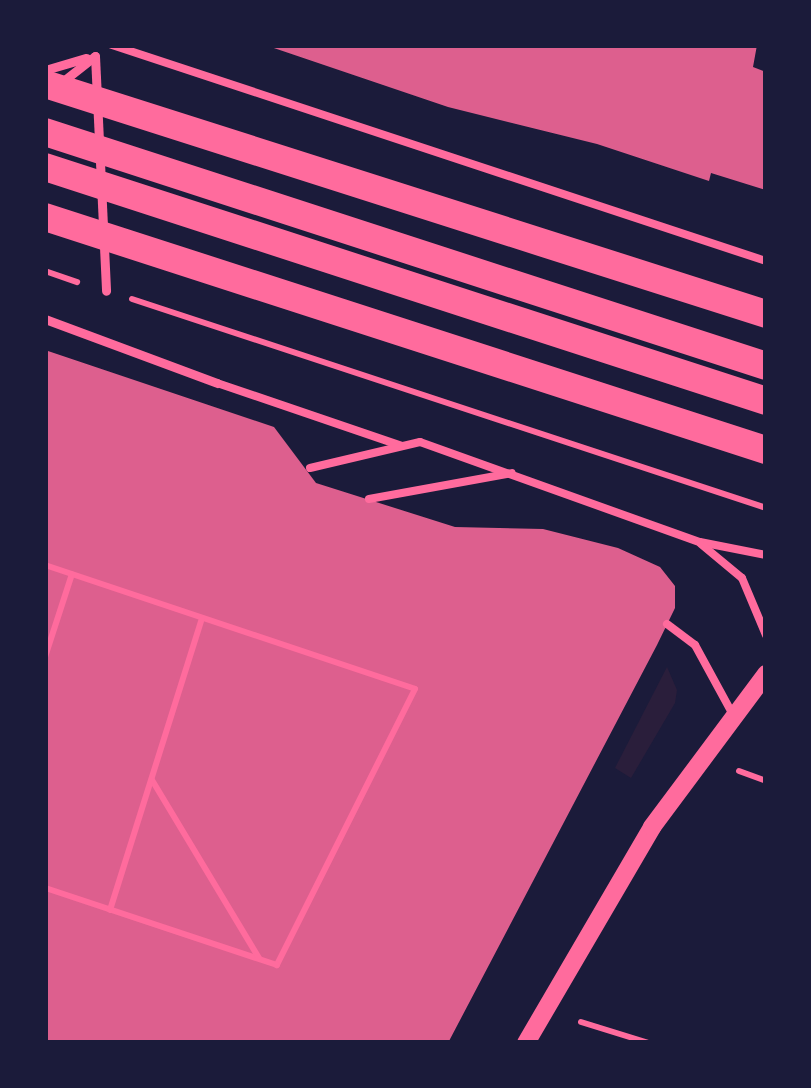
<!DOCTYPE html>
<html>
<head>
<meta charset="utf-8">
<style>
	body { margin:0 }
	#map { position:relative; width:811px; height:1088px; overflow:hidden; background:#1b1b3a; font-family:"Fira Sans",sans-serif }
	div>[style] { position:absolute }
	.green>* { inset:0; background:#2a1e3b }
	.building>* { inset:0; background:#dd5f8e }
	.path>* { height:6px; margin:-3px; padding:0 3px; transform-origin:3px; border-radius:3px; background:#ff6b9d }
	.service>* { height:8px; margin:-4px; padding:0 4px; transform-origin:4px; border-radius:4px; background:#ff6b9d }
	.pedestrian>* { height:9px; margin:-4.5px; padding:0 4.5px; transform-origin:4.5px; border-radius:4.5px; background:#ff6b9d }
	.tertiary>* { height:18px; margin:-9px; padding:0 9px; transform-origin:9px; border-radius:9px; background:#ff6b9d }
	.trunk>* { height:28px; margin:-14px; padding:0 14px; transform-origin:14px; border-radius:14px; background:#ff6b9d }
	span { translate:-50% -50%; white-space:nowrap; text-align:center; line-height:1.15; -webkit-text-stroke:8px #1b1b3a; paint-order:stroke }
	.frame { position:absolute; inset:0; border:48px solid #1b1b3a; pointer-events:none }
</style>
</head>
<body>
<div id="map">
	<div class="green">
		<i style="clip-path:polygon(667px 667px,677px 690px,675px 703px,631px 778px,615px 768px)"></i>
	</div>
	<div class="building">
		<i style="clip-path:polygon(265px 45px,757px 45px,753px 67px,766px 72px,766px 190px,711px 173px,709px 181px,597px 144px,448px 107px)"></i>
		<i style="clip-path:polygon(45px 350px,274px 427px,316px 483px,455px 527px,543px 529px,618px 548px,660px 567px,675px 586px,675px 608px,657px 645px,448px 1043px,45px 1043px)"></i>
	</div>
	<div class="path">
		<i style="left:45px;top:271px;width:34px;rotate:19deg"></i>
		<i style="left:132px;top:299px;width:668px;rotate:18.24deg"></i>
		<i style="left:45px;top:565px;width:390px;rotate:18.5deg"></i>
		<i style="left:415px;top:689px;width:309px;rotate:116.6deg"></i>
		<i style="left:277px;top:965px;width:244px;rotate:-161.6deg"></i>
		<i style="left:45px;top:657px;width:87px;rotate:-72deg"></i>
		<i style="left:739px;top:771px;width:29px;rotate:20deg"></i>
		<i style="left:152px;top:780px;width:208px;rotate:59deg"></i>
		<i style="left:110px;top:910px;width:306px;rotate:-72.5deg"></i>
		<i style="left:581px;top:1022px;width:71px;rotate:17.2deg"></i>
	</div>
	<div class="service">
		<i style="left:112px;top:45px;width:689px;rotate:18.28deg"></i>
		<i style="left:217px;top:383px;width:195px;rotate:18.8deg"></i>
		<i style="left:310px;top:468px;width:113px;rotate:-13.3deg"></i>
		<i style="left:420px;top:442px;width:297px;rotate:19.7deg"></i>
		<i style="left:700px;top:542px;width:67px;rotate:11.1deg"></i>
		<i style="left:369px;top:499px;width:145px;rotate:-10.3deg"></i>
		<i style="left:701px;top:544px;width:53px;rotate:39.7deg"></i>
		<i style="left:742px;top:578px;width:62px;rotate:67.2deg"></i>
		<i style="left:667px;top:624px;width:35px;rotate:37deg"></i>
		<i style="left:695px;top:645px;width:77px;rotate:61.4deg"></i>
	</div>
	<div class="pedestrian">
		<i style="left:95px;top:56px;width:235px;rotate:87.3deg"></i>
		<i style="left:45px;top:70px;width:43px;rotate:-16.3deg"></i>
		<i style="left:62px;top:82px;width:42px;rotate:-38.2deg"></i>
		<i style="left:45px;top:319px;width:184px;rotate:20.4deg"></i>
	</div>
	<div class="tertiary">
		<i style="left:526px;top:1043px;width:250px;rotate:-59.7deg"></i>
		<i style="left:652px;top:827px;width:191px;rotate:-53.3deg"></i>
	</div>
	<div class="trunk">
		<i style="left:45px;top:84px;width:757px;rotate:17.69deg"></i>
		<i style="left:45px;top:132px;width:758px;rotate:17.98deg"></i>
		<i style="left:45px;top:167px;width:758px;rotate:17.98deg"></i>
		<i style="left:45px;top:217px;width:758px;rotate:17.91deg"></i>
	</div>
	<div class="frame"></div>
</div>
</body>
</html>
